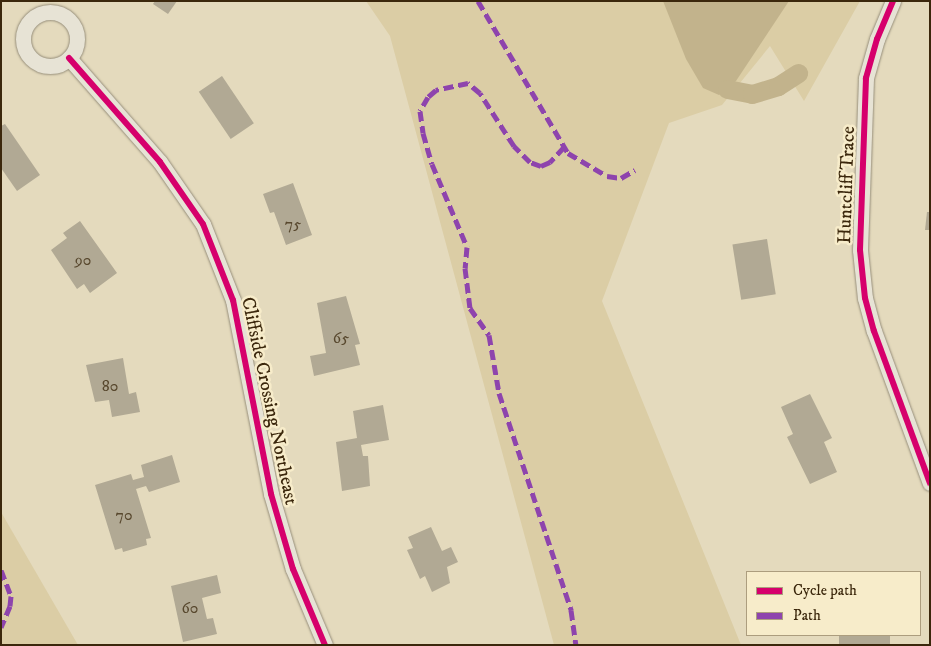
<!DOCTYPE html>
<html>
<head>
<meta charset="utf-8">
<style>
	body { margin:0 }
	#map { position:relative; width:931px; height:646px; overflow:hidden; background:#e4dabd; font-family:"IM FELL DW Pica",serif }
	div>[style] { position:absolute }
	.green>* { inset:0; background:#dbcda5 }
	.water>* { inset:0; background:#c2b38c }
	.canal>* { height:19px; margin:-9.5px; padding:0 9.5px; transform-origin:9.5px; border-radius:9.5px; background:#c2b38c }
	.building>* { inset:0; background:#b1a994; transform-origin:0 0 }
	.roads { filter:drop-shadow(0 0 1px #978f7b) drop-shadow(0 0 1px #978f7b) }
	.minor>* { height:15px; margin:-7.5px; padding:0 7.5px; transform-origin:7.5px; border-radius:7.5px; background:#e7e3d5 }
	.minor>.ring { margin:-7.5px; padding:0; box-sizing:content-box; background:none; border:15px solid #e7e3d5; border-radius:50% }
	.quiet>* { height:5px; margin-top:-2.5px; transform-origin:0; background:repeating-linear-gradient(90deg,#8e44ad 0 10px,transparent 0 15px) }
	.cycleway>* { height:6px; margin:-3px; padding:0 3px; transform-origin:3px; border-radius:3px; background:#d6006c }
	span { translate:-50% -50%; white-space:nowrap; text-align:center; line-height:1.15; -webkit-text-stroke:5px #f7ecca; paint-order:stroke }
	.number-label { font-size:16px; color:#58482e }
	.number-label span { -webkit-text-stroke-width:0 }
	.street-label { font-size:19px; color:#3b270c }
	.frame { position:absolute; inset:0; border:2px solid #3b270c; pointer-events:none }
	.legend { position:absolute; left:746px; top:571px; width:175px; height:65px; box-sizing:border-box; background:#f7ecca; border:1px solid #ac9d7e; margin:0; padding:6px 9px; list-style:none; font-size:15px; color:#3b270c }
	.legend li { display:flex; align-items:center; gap:10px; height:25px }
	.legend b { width:25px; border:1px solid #ac9d7e }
</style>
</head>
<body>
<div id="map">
	<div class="green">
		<i style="clip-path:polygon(366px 1px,860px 1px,804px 101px,770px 46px,722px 105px,669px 123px,602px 301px,741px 645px,554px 645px,390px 36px)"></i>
		<i style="clip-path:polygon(1px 512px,78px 645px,1px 645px)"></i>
	</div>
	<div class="water">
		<i style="clip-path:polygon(663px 1px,789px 1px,736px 81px,719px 95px,703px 88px,686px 59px)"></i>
	</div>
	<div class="canal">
		<i style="left:727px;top:89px;width:25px;rotate:11deg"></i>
		<i style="left:752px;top:94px;width:27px;rotate:-17deg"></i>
		<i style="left:778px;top:86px;width:24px;rotate:-33deg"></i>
	</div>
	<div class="building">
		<i style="clip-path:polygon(155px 1px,177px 1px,168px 14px,153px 4px)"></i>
		<i style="left:222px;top:76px;width:57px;height:28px;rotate:56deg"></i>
		<i style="clip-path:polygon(5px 124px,40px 175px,17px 191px,1px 168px,1px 126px)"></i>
		<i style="clip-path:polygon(293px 183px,312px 235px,286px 245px,274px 212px,270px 213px,263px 194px)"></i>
		<i style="clip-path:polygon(927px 212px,930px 212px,930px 230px,925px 230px)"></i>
		<i style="clip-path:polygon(80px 221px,117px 273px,90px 293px,84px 284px,77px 289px,51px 250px,67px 238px,63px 233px)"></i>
		<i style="left:767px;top:239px;width:56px;height:35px;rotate:81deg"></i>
		<i style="clip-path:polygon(346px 296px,360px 344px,355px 345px,360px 365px,314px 376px,310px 356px,326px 353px,317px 303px)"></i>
		<i style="clip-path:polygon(123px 358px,129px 394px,136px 392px,140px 412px,112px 417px,109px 400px,95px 402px,86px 365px)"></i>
		<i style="clip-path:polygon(810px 394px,832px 438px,824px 442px,837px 472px,810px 484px,787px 437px,793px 434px,781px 407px)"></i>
		<i style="clip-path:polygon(383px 405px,389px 440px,361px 445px,363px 456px,368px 456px,370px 486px,342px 491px,336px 442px,357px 438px,353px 411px)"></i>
		<i style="clip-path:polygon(172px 455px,180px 482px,149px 492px,146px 486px,136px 489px,151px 538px,146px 539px,147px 545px,123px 552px,122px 548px,115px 550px,95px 485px,131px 474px,133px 480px,144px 477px,141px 465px)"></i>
		<i style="clip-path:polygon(431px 527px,442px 551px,451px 547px,458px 562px,447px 567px,450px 583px,432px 592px,425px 576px,420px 579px,407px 550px,413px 548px,408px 537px)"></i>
		<i style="clip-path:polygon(217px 575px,221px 593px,202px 598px,207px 619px,213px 618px,217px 634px,183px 642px,171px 586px)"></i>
		<i style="left:839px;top:635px;width:51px;height:10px"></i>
	</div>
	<div class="roads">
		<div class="minor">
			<i style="left:893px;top:1px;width:41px;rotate:112.8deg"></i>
			<i style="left:877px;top:39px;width:41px;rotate:105.8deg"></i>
			<i style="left:866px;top:78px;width:172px;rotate:92deg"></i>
			<i style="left:860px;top:250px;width:48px;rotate:84.1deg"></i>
			<i style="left:865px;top:298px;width:34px;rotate:75deg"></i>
			<i style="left:874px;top:331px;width:162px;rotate:69.8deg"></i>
			<i class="ring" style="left:23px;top:12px;width:39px;height:39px"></i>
			<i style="left:69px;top:58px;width:138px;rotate:48.8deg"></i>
			<i style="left:160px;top:162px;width:75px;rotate:55.3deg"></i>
			<i style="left:203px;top:224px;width:82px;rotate:68.5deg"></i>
			<i style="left:233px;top:300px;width:198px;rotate:78.9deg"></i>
			<i style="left:271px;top:494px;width:78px;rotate:73.7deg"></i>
			<i style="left:293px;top:569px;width:82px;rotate:67.2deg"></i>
		</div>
	</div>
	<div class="quiet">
		<i style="left:478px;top:1px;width:177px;rotate:59.4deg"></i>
		<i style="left:568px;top:153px;width:45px;rotate:30.5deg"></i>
		<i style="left:607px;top:176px;width:14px;rotate:8deg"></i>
		<i style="left:621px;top:178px;width:16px;rotate:-30deg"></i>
		<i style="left:564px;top:147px;width:21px;rotate:133deg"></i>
		<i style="left:550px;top:162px;width:10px;rotate:156deg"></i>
		<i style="left:541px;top:166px;width:12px;rotate:-160deg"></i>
		<i style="left:530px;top:162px;width:23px;rotate:-135deg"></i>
		<i style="left:514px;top:146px;width:63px;rotate:-122.7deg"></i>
		<i style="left:480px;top:93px;width:16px;rotate:-140deg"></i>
		<i style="left:468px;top:83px;width:33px;rotate:168deg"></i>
		<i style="left:436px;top:90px;width:11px;rotate:139deg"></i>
		<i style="left:428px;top:97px;width:16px;rotate:120deg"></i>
		<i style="left:420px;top:111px;width:22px;rotate:82deg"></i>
		<i style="left:423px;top:133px;width:32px;rotate:74deg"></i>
		<i style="left:432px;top:164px;width:90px;rotate:67.1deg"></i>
		<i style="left:467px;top:247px;width:21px;rotate:95deg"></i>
		<i style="left:465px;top:268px;width:40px;rotate:82.9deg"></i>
		<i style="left:470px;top:308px;width:33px;rotate:55deg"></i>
		<i style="left:489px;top:335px;width:59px;rotate:80.2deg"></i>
		<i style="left:499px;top:393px;width:229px;rotate:71.6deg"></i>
		<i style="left:571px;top:610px;width:35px;rotate:82deg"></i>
		<i style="left:1px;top:570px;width:28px;rotate:69deg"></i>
		<i style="left:11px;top:596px;width:10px;rotate:96deg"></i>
		<i style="left:10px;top:606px;width:23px;rotate:113deg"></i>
	</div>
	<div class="cycleway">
		<i style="left:893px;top:1px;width:41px;rotate:112.8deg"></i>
		<i style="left:877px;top:39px;width:41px;rotate:105.8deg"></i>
		<i style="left:866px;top:78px;width:172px;rotate:92deg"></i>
		<i style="left:860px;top:250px;width:48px;rotate:84.1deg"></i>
		<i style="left:865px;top:298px;width:34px;rotate:75deg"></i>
		<i style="left:874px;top:331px;width:162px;rotate:69.8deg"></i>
		<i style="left:69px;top:58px;width:138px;rotate:48.8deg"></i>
		<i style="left:160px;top:162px;width:75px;rotate:55.3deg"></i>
		<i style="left:203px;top:224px;width:82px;rotate:68.5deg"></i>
		<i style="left:233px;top:300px;width:198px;rotate:78.9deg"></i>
		<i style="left:271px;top:494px;width:78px;rotate:73.7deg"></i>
		<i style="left:293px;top:569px;width:82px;rotate:67.2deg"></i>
	</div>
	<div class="number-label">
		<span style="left:293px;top:224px">75</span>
		<span style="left:83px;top:260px">90</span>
		<span style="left:341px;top:338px">65</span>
		<span style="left:110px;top:386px">80</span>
		<span style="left:124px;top:515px">70</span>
		<span style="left:190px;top:608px">60</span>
	</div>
	<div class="street-label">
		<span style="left:847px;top:185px;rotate:-88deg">Huntcliff Trace</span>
		<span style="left:269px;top:401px;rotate:78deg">Cliffside Crossing Northeast</span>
	</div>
	<div class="frame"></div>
	<ul class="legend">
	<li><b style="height:6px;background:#d6006c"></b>Cycle path</li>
	<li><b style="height:6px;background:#8e44ad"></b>Path</li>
	</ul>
</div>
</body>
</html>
